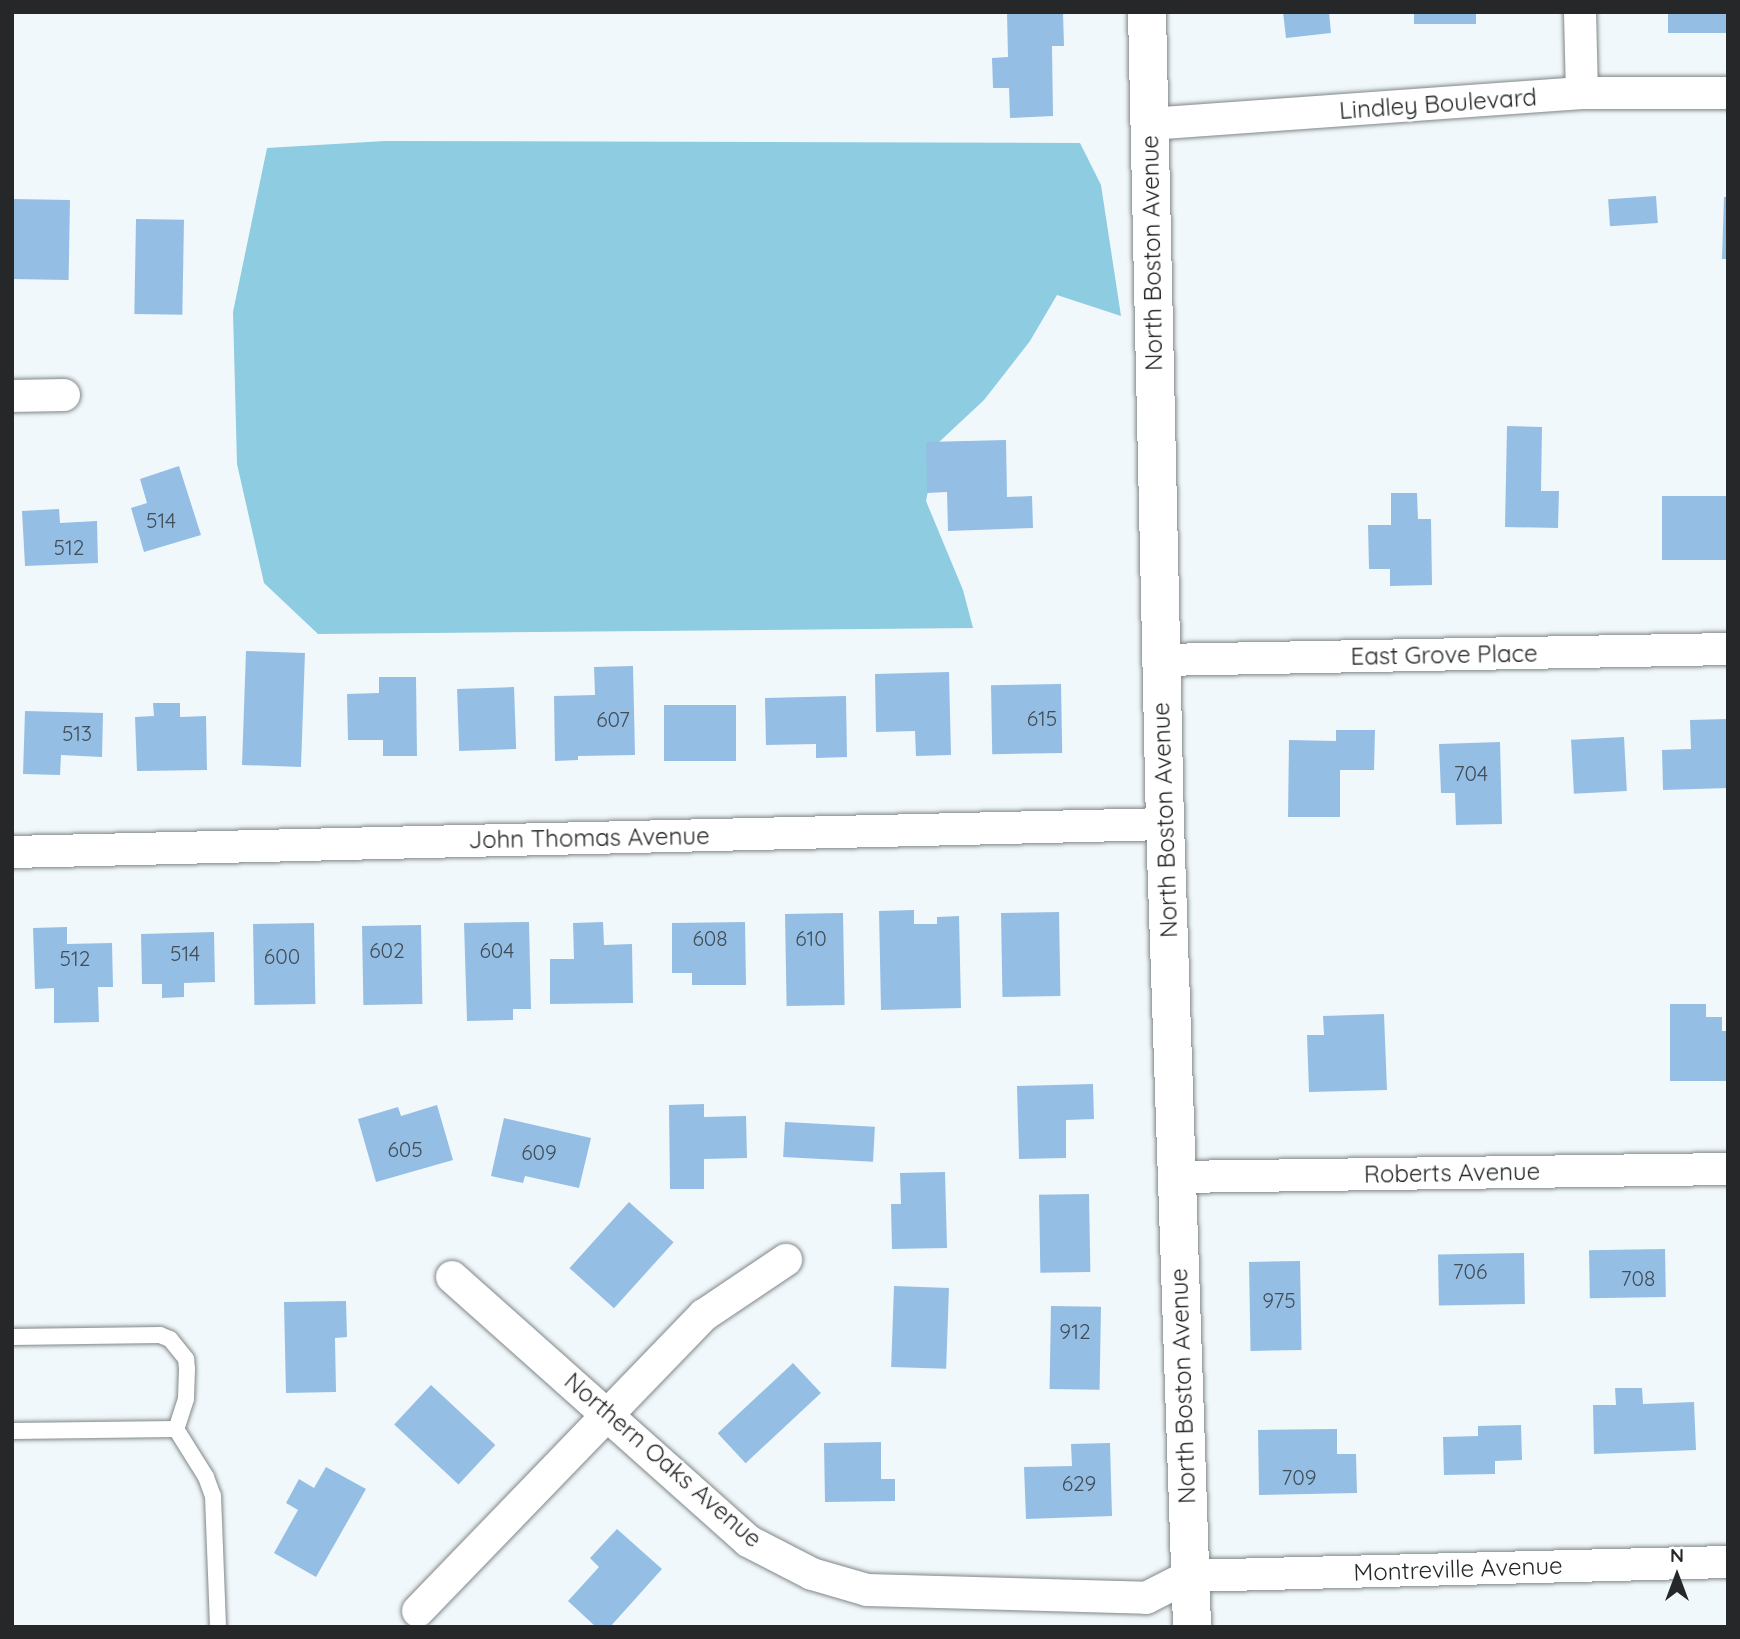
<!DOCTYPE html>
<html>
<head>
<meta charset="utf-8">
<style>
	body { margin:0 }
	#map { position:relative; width:1740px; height:1639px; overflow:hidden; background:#f1f8fb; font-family:Quicksand,sans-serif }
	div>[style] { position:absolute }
	.forest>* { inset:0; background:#8dcce1 }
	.building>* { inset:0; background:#95bee5; transform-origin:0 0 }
	.roads { filter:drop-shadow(0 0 2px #808789) drop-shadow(0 0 2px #808789) }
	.lane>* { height:16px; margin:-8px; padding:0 8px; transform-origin:8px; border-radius:8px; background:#fff }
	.street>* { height:32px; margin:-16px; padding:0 16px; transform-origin:16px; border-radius:16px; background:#fff }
	.secondary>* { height:38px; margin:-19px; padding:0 19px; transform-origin:19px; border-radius:19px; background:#fff }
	span { translate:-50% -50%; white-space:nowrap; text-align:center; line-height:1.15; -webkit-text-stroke:5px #fff; paint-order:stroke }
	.number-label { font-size:21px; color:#414d57 }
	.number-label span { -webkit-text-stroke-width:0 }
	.street-label { font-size:24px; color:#252728 }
	.frame { position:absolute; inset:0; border:14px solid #252728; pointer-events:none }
	.north { position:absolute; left:1642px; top:1541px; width:70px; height:70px; -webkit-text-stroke:5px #fff; paint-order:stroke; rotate:0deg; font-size:19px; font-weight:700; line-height:28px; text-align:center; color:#252728 }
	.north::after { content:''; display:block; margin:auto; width:24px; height:32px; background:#252728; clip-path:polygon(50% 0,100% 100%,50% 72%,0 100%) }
</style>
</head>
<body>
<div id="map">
	<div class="forest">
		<i style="clip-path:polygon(385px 141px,1080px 143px,1101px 185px,1121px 316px,1057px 295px,1030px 341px,984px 400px,938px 443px,926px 501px,963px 590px,973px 628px,318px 634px,264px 583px,237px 464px,233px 312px,267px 148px)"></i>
	</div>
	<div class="building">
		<i style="clip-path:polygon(1007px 12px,1063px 12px,1064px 46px,1052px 46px,1053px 116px,1010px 118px,1009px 88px,993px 88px,992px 58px,1008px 57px)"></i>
		<i style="clip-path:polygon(1283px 12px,1329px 12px,1331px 33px,1286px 38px)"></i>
		<i style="left:1414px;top:12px;width:62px;height:12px"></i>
		<i style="left:1668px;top:12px;width:60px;height:21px"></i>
		<i style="left:1656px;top:196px;width:27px;height:48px;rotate:86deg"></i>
		<i style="clip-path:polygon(1724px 197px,1728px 197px,1728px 259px,1722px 259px)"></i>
		<i style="left:12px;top:199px;width:58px;height:80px;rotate:1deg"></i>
		<i style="left:136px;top:219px;width:48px;height:95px;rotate:1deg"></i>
		<i style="clip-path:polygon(1507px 426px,1542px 427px,1541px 491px,1559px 491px,1558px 528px,1505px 527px)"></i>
		<i style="clip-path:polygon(1006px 440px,1007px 497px,1032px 496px,1033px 528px,948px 531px,947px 492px,927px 493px,926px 442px)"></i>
		<i style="clip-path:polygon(179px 466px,201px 535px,144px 552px,131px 508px,147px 503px,140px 479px)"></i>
		<i style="clip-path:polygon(1391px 493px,1417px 493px,1418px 519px,1431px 519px,1432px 585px,1390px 586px,1390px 569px,1369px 569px,1368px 525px,1391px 525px)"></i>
		<i style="left:1728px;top:496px;width:64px;height:66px;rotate:90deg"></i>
		<i style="clip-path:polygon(59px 509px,60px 523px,97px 521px,98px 563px,25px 566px,22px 511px)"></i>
		<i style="left:246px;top:651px;width:59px;height:114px;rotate:2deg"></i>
		<i style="clip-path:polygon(633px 666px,635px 755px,578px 756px,578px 760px,555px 761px,554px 696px,595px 695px,594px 667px)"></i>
		<i style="clip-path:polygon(949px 672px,951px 755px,916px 756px,915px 731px,876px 732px,875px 674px)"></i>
		<i style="clip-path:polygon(379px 677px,416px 677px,417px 756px,383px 756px,383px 740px,348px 740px,347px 694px,379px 693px)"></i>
		<i style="left:1061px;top:684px;width:69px;height:70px;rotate:89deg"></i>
		<i style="left:514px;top:687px;width:62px;height:57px;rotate:88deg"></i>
		<i style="clip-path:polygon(846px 696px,847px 757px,816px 758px,816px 744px,766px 745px,765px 698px)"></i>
		<i style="clip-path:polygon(153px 703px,180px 703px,180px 717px,206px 716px,207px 770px,137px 771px,135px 717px,154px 716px)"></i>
		<i style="left:736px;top:705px;width:56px;height:72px;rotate:90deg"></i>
		<i style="clip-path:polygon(25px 711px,103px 713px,102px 757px,61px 755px,60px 775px,23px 774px)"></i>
		<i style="clip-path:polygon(1728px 719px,1728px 788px,1663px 790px,1662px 750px,1691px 749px,1690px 720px)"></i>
		<i style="clip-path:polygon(1336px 730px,1375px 730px,1374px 770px,1340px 770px,1340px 817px,1288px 817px,1289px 740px,1336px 741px)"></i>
		<i style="left:1624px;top:737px;width:54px;height:53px;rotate:87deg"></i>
		<i style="clip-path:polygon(1500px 742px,1502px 824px,1456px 825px,1455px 793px,1441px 793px,1439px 744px)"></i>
		<i style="clip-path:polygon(914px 910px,914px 924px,937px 924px,937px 917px,959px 916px,961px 1008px,881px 1010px,879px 911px)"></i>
		<i style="left:1059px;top:912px;width:84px;height:58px;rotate:89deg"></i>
		<i style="left:843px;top:913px;width:92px;height:58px;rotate:89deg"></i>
		<i style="clip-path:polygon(529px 922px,531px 1009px,513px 1009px,513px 1020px,467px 1021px,464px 923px)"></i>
		<i style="clip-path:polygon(603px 922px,604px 945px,632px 944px,633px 1003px,550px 1004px,550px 959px,574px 959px,573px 923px)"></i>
		<i style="clip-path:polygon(745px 922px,746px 985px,692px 985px,692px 973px,672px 973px,672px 923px)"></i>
		<i style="left:314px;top:923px;width:81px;height:61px;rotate:89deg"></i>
		<i style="left:421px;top:925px;width:79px;height:59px;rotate:89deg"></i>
		<i style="clip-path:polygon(67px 927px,67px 944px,112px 943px,113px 987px,98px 987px,99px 1022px,54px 1023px,54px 988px,35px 989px,33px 928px)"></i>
		<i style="clip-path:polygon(214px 932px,215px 982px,184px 983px,184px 997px,162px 998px,162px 984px,142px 984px,141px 934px)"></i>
		<i style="clip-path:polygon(1670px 1004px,1706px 1004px,1706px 1017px,1722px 1017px,1722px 1031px,1728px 1031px,1728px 1081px,1670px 1081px)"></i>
		<i style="clip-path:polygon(1384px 1014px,1387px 1090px,1309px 1092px,1307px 1035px,1324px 1035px,1323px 1016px)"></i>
		<i style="clip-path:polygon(1093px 1084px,1094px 1119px,1066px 1120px,1066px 1158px,1019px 1159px,1017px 1086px)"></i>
		<i style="clip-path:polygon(704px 1104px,704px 1117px,746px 1116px,747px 1158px,704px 1159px,704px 1189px,670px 1189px,669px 1105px)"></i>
		<i style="clip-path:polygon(437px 1105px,453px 1160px,376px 1182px,358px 1119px,398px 1107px,401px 1116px)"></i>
		<i style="clip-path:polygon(504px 1118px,591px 1138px,579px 1188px,525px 1176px,523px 1183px,491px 1176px)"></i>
		<i style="left:785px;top:1122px;width:90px;height:35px;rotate:3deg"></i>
		<i style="clip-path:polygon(945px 1172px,947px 1248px,892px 1249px,891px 1204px,901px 1204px,900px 1173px)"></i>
		<i style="left:1089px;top:1194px;width:78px;height:50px;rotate:89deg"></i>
		<i style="left:629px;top:1202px;width:60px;height:89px;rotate:42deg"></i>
		<i style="left:1665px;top:1249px;width:48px;height:76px;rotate:89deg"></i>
		<i style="left:1524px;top:1253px;width:51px;height:86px;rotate:89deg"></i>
		<i style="left:1300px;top:1261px;width:89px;height:51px;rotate:89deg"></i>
		<i style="left:894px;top:1286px;width:55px;height:81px;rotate:2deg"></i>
		<i style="clip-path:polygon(346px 1301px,347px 1337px,335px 1338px,336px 1392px,286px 1393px,284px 1302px)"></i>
		<i style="left:1051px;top:1306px;width:50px;height:83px;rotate:1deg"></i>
		<i style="left:793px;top:1363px;width:41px;height:103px;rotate:47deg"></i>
		<i style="left:431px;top:1385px;width:88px;height:54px;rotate:43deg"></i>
		<i style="clip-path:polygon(1615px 1388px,1642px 1388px,1643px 1404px,1694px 1402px,1696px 1450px,1594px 1454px,1593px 1405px,1616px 1405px)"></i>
		<i style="clip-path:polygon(1521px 1425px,1522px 1460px,1495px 1461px,1495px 1474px,1444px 1475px,1443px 1437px,1478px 1436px,1478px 1426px)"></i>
		<i style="clip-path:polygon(1337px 1429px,1337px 1454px,1356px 1454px,1357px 1493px,1259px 1495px,1258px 1430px)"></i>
		<i style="clip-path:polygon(881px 1442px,881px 1479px,895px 1479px,895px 1501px,825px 1502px,824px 1443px)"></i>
		<i style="clip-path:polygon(1110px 1443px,1112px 1516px,1026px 1519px,1024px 1467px,1072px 1466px,1071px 1444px)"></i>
		<i style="clip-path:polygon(326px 1467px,366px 1489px,316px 1577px,274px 1553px,298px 1510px,286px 1503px,299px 1479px,314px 1488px)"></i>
		<i style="clip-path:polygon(617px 1529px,662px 1569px,610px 1627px,596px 1627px,568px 1601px,599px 1567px,590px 1558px)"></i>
	</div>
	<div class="roads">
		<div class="lane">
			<i style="left:12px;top:1337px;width:148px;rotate:-0.8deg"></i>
			<i style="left:160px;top:1335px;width:11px;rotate:22deg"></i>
			<i style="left:170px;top:1339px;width:26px;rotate:51deg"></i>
			<i style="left:186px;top:1359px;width:10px;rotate:84deg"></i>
			<i style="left:187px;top:1369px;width:30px;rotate:92deg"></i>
			<i style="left:186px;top:1399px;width:32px;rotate:108deg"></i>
			<i style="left:176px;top:1429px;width:57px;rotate:58deg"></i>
			<i style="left:206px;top:1477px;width:20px;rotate:70deg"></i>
			<i style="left:213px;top:1496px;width:131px;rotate:87.8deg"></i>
			<i style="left:12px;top:1431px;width:164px;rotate:-0.7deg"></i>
		</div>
		<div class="street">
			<i style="left:1580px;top:12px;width:81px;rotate:88.6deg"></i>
			<i style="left:1149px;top:124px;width:434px;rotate:-4.1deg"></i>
			<i style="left:1582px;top:93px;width:146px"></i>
			<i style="left:12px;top:396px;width:52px;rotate:-1.1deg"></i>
			<i style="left:1161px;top:660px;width:567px;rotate:-1.11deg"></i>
			<i style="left:12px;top:852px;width:1153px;rotate:-1.39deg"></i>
			<i style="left:1176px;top:1177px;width:552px;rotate:-0.83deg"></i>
			<i style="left:452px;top:1277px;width:397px;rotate:41.7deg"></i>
			<i style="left:748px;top:1541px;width:72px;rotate:27.3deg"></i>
			<i style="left:812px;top:1574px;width:57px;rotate:16.2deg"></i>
			<i style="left:867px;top:1590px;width:279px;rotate:1.6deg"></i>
			<i style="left:1146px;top:1598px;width:48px;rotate:-27.1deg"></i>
			<i style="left:1189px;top:1576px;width:539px;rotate:-1.49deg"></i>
			<i style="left:418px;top:1611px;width:412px;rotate:-46deg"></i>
			<i style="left:704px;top:1315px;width:99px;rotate:-33.9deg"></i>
		</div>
		<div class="secondary">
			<i style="left:1147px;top:12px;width:812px;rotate:88.73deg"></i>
			<i style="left:1165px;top:824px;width:803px;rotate:88.07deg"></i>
		</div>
	</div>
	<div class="number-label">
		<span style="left:161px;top:520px">514</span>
		<span style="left:69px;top:547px">512</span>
		<span style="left:1042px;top:718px">615</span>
		<span style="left:613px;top:719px">607</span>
		<span style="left:77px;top:733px">513</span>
		<span style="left:1471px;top:773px">704</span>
		<span style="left:710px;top:938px">608</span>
		<span style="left:811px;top:938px">610</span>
		<span style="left:387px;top:950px">602</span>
		<span style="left:497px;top:950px">604</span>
		<span style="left:185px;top:953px">514</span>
		<span style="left:282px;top:956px">600</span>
		<span style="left:75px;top:958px">512</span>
		<span style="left:405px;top:1149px">605</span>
		<span style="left:539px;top:1152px">609</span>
		<span style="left:1470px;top:1271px">706</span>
		<span style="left:1638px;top:1278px">708</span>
		<span style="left:1279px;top:1300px">975</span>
		<span style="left:1075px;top:1331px">912</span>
		<span style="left:1299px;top:1477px">709</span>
		<span style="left:1079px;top:1483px">629</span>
	</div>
	<div class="street-label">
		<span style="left:1438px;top:104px;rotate:-4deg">Lindley Boulevard</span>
		<span style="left:1152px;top:253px;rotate:-91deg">North Boston Avenue</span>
		<span style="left:1444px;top:655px;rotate:-1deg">East Grove Place</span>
		<span style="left:1165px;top:820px;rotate:-92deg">North Boston Avenue</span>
		<span style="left:589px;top:838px;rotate:-1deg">John Thomas Avenue</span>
		<span style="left:1452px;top:1173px;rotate:-1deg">Roberts Avenue</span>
		<span style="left:1183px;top:1386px;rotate:-92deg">North Boston Avenue</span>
		<span style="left:663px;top:1460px;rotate:41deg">Northern Oaks Avenue</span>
		<span style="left:1458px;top:1569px;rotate:-2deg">Montreville Avenue</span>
	</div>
	<div class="frame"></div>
	<div class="north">N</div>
</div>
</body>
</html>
